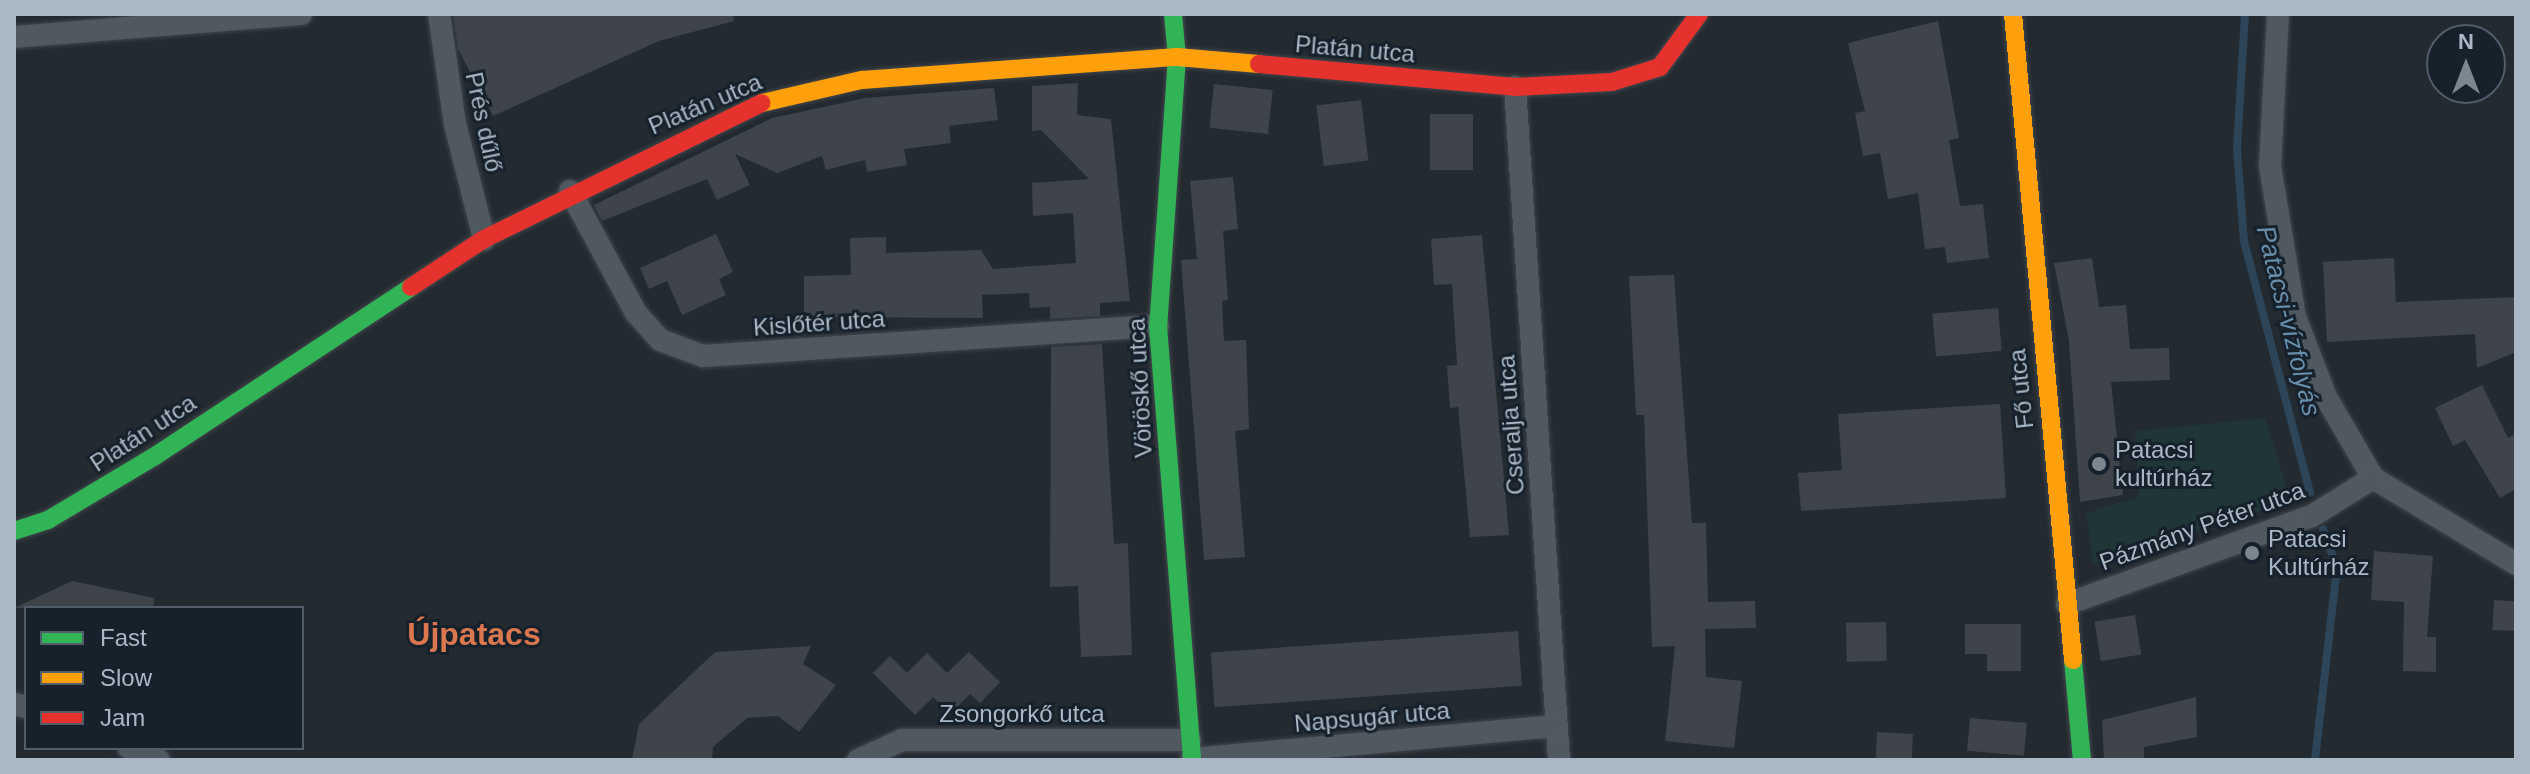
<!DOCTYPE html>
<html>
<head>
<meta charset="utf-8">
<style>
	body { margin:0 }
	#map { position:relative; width:2530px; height:774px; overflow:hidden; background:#232a30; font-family:Helvetica,sans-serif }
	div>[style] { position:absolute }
	.green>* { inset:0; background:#203535 }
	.stream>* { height:8px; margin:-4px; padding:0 4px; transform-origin:4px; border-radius:4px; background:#2c4559 }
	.building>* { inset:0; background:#3e444a; transform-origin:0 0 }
	.roads { filter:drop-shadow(0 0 2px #40464b) drop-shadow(0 0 2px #40464b) }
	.street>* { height:22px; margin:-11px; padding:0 11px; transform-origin:11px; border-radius:11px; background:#515960 }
	.fast>* { height:18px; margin:-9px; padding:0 9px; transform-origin:9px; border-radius:9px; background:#30b455 }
	.slow>* { height:18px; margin:-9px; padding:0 9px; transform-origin:9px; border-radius:9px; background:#ff9f0a }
	.jam>* { height:18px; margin:-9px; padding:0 9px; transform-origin:9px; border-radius:9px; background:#e5322d }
	.dots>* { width:22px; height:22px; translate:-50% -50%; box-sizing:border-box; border:4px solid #16212b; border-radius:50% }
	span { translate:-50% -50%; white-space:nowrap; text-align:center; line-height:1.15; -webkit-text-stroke:6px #16212b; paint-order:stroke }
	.street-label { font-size:24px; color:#a9b8c4 }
	.poi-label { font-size:24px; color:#a9b8c4 }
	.left { translate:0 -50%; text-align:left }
	.water-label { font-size:26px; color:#678eab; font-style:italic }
	.district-label { font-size:32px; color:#db774e; font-weight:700 }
	.frame { position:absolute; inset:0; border:16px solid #a9b8c4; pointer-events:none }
	.legend { position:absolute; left:24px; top:606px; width:280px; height:144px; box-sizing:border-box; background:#16212b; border:2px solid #515d68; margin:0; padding:10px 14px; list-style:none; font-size:24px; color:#a9b8c4 }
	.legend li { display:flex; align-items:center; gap:16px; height:40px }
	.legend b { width:40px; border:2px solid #515d68 }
	.north { position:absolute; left:2426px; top:24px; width:80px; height:80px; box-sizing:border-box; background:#16212b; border:2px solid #515d68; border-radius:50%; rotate:0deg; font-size:22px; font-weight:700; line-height:32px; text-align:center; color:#a9b8c4 }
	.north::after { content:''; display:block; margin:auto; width:28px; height:36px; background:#7a8690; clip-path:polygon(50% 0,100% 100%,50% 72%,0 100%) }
</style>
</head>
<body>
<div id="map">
	<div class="green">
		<i style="clip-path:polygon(2265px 418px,2291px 501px,2093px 564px,2086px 513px,2139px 497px,2135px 431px)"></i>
	</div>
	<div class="stream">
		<i style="left:2245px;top:14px;width:136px;rotate:93.4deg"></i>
		<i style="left:2237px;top:150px;width:91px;rotate:85.6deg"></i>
		<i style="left:2244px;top:241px;width:260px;rotate:75.3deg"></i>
		<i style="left:2315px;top:760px;width:193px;rotate:-83.5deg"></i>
		<i style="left:2337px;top:568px;width:41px;rotate:-109.7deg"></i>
	</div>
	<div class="building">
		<i style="clip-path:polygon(453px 14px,733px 14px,734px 21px,659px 41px,493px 116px,458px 49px)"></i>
		<i style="clip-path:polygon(1938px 21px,1959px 138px,1949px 140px,1960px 206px,1983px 204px,1989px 258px,1947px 263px,1945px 247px,1925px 249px,1918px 193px,1888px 199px,1880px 153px,1863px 156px,1855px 113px,1865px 111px,1848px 43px)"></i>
		<i style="clip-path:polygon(1078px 83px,1077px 115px,1111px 119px,1130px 301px,1100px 303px,1100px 316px,1050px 319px,1050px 307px,1030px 308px,1029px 293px,982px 295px,983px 318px,804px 317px,804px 276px,851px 275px,850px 238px,886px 237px,886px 253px,981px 250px,993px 269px,1076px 263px,1073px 213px,1033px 216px,1032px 183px,1089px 179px,1041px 130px,1032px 131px,1032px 86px)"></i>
		<i style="left:1214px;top:84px;width:59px;height:44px;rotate:6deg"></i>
		<i style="clip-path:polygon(994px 88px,998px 120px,949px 126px,951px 143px,904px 149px,907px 165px,867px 172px,865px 160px,826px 170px,822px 156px,777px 173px,735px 154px,750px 185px,717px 200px,707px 179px,602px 221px,594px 205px,772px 118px,865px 98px)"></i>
		<i style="left:1361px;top:100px;width:61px;height:45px;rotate:83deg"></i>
		<i style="left:1430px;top:114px;width:43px;height:56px"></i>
		<i style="clip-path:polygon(1233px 177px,1238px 229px,1223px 231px,1228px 300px,1222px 301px,1224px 341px,1246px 340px,1249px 429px,1235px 431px,1245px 557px,1204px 560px,1181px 260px,1197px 259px,1190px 181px)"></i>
		<i style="clip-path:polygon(716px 234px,733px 272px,719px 279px,726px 295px,682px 315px,667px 281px,649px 289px,640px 268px)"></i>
		<i style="clip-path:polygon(1482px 235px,1509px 535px,1470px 537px,1458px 407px,1450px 408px,1447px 366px,1457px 365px,1452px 284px,1434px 285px,1431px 239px)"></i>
		<i style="clip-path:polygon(2092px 258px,2099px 307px,2126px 305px,2130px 349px,2169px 348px,2170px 380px,2111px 382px,2123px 495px,2080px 502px,2069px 341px,2054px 263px)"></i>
		<i style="clip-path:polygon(2394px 258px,2396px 302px,2516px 297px,2516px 352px,2477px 368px,2475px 334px,2327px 342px,2323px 262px)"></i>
		<i style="clip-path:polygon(1674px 275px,1692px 523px,1706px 523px,1708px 602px,1755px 601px,1756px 628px,1705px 629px,1706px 677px,1742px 681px,1734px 748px,1665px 741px,1675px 646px,1652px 647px,1644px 415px,1636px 415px,1629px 276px)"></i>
		<i style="left:1998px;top:308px;width:43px;height:66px;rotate:85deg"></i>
		<i style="clip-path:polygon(1102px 344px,1114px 544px,1128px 543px,1132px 655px,1081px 657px,1078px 586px,1050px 587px,1051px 347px)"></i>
		<i style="clip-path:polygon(2482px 385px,2508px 438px,2516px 434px,2516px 489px,2500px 498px,2465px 440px,2453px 446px,2435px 408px)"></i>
		<i style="clip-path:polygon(2000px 404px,2006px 498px,1801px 511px,1798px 473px,1842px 470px,1838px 414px)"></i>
		<i style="clip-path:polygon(2374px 551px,2433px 556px,2427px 637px,2436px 637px,2436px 672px,2403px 671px,2404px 602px,2371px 600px)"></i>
		<i style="clip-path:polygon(72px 581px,154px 598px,153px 608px,14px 608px)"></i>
		<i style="left:2494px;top:600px;width:22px;height:30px;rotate:3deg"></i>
		<i style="left:2135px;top:615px;width:40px;height:41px;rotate:81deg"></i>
		<i style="left:1886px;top:622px;width:39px;height:40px;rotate:89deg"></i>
		<i style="clip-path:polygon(1965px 624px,2021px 624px,2021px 671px,1987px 671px,1987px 654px,1965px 654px)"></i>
		<i style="left:1518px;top:631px;width:55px;height:308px;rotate:86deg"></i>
		<i style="clip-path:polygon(811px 646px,803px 664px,836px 685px,799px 732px,778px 716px,747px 718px,713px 747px,712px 760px,632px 760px,639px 724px,715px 652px)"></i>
		<i style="clip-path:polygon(969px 652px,1000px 682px,980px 703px,970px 694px,950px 714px,933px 697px,915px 715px,873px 673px,890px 656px,907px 673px,927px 653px,947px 673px)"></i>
		<i style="clip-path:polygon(2196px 697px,2197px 737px,2144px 747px,2144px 760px,2104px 760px,2102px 720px)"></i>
		<i style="left:1970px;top:718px;width:57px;height:33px;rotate:5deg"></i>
		<i style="left:1877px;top:732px;width:36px;height:28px;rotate:3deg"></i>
	</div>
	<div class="roads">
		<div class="street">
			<i style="left:439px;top:14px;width:111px;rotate:81.7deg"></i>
			<i style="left:455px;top:124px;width:119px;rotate:75.8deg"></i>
			<i style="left:2278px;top:14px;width:152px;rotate:93deg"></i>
			<i style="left:2270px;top:166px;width:153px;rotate:80.6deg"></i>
			<i style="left:2295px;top:317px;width:86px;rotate:68.8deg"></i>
			<i style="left:2326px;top:397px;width:94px;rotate:59.9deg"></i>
			<i style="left:2373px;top:478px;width:167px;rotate:31deg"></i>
			<i style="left:14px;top:37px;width:288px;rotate:-4.6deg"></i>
			<i style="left:1515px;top:87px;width:674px;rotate:86.26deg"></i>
			<i style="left:570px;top:191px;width:139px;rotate:61.6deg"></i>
			<i style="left:636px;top:313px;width:36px;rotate:48deg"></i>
			<i style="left:660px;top:340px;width:46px;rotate:20.4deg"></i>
			<i style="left:703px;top:356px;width:456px;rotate:-3.8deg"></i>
			<i style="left:2067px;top:604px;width:260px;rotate:-19.8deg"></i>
			<i style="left:2312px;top:516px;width:72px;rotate:-31.9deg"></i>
			<i style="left:14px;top:704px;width:12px;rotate:14deg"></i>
			<i style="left:129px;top:748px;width:32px;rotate:22deg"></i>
			<i style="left:1192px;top:759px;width:366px;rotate:-5.2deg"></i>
			<i style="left:858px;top:760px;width:48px;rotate:-24.4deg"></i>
			<i style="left:902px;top:740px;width:288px"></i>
		</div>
		<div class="fast">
			<i style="left:1173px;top:14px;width:43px;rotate:84.7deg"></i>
			<i style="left:1177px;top:57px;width:270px;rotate:94deg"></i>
			<i style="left:1158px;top:326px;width:435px;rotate:85.5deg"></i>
			<i style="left:14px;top:531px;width:36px;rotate:-18deg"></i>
			<i style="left:48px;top:520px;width:125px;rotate:-30.9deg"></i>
			<i style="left:155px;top:456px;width:307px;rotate:-33.4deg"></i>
			<i style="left:2073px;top:660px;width:100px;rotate:84.9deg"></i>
		</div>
		<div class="slow">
			<i style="left:2013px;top:14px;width:649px;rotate:84.69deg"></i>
			<i style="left:762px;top:103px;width:103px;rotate:-13deg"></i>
			<i style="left:862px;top:80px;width:316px;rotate:-4.2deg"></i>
			<i style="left:1177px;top:57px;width:82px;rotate:4.9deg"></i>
		</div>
		<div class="jam">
			<i style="left:1259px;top:64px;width:257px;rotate:5.1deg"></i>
			<i style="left:1515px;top:87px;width:97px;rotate:-3deg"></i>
			<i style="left:1612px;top:82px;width:50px;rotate:-17.4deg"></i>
			<i style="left:1660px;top:67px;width:66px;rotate:-53.7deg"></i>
			<i style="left:411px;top:287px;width:87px;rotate:-33.3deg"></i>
			<i style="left:484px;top:239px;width:309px;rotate:-26.1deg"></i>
		</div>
	</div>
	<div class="dots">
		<i style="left:2099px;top:464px;background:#7a8690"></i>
		<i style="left:2252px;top:553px;background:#7a8690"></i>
	</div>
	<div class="street-label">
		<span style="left:1355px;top:49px;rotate:5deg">Platán utca</span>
		<span style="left:705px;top:104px;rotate:-23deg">Platán utca</span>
		<span style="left:484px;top:122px;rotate:78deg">Prés dűlő</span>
		<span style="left:819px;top:323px;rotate:-4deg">Kislőtér utca</span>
		<span style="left:1140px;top:388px;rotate:-93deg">Vöröskő utca</span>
		<span style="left:2021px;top:389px;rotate:-96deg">Fő utca</span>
		<span style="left:1511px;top:425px;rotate:-94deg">Cseralja utca</span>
		<span style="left:143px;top:433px;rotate:-33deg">Platán utca</span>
		<span style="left:2202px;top:526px;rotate:-20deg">Pázmány Péter utca</span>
		<span style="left:1022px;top:714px">Zsongorkő utca</span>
		<span style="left:1372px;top:717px;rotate:-5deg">Napsugár utca</span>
	</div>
	<div class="poi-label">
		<span class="left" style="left:2115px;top:464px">Patacsi<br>kultúrház</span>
		<span class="left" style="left:2268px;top:553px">Patacsi<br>Kultúrház</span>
	</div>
	<div class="water-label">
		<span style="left:2288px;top:321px;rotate:76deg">Patacsi-vízfolyás</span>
	</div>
	<div class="district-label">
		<span style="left:474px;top:634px">Újpatacs</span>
	</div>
	<div class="frame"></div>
	<ul class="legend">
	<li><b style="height:10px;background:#30b455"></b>Fast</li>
	<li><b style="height:10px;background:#ff9f0a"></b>Slow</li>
	<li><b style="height:10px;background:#e5322d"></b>Jam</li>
	</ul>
	<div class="north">N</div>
</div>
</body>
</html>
